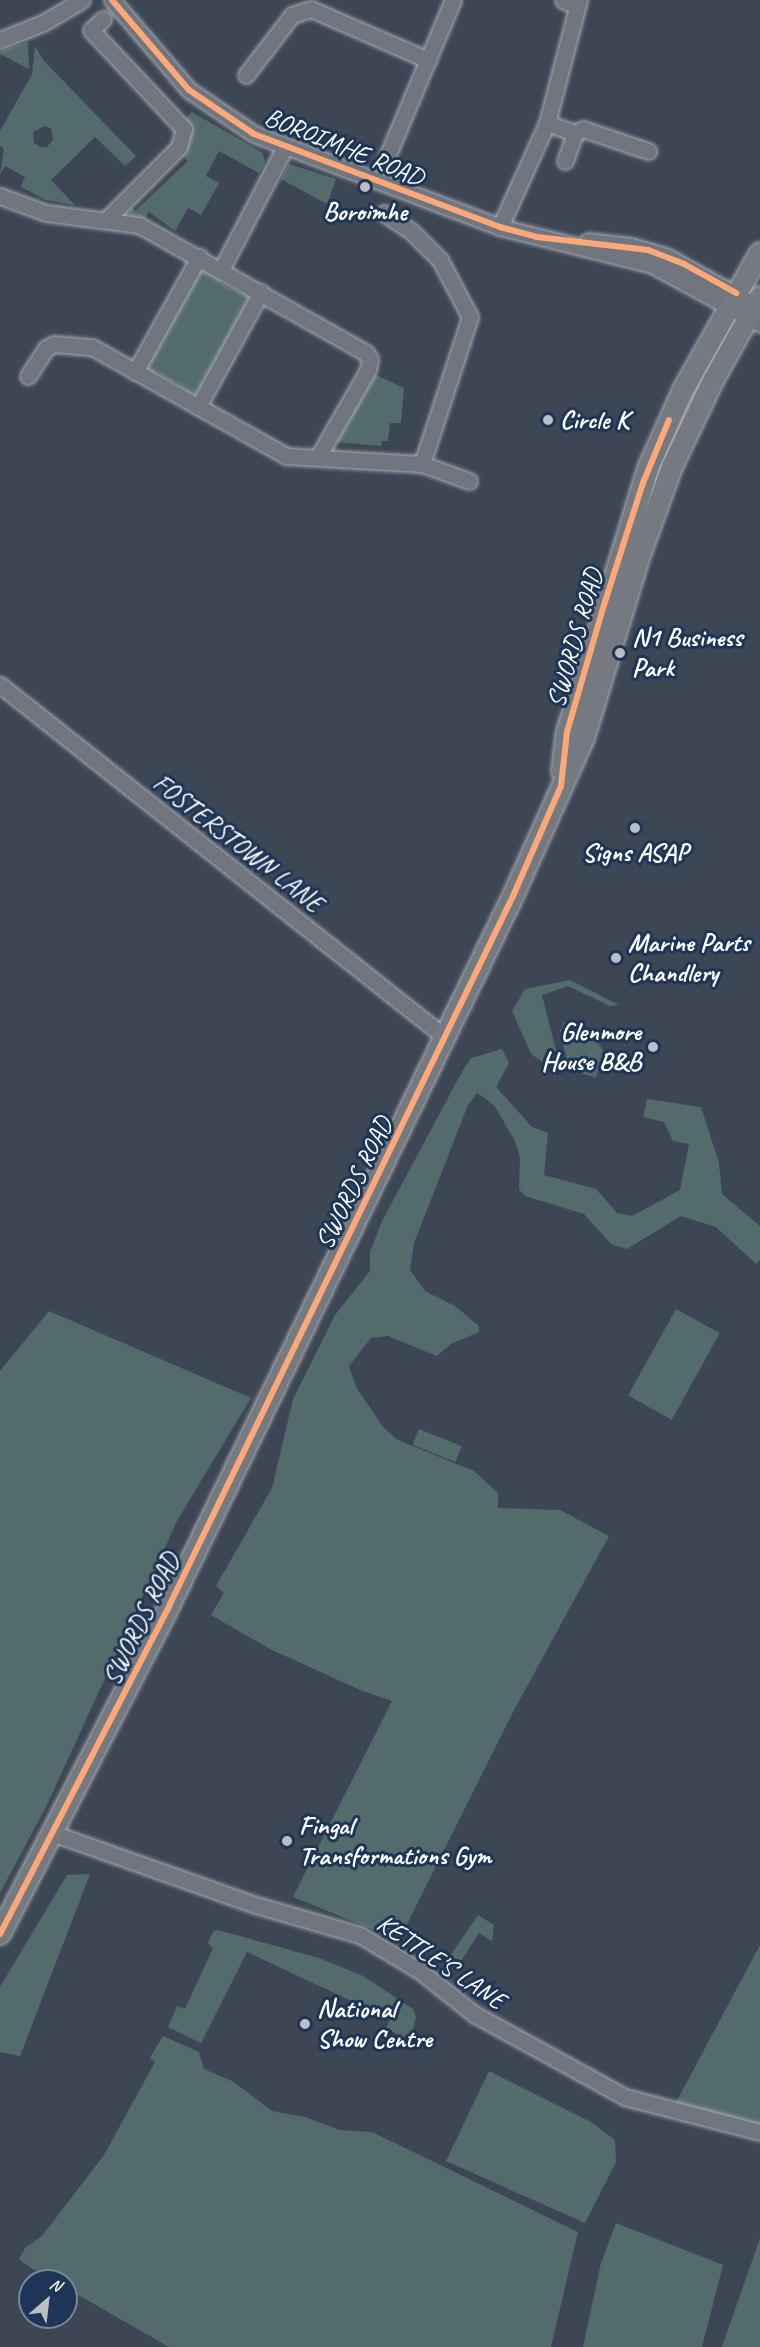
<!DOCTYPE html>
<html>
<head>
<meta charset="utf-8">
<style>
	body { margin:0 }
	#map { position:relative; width:760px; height:2347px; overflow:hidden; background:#3d4655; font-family:Caveat,sans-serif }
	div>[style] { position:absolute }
	.green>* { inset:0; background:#536c6b; transform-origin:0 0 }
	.roads { filter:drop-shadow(0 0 2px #a8acb2) drop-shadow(0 0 2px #a8acb2) }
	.minor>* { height:15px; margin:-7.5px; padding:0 7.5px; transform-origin:7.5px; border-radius:7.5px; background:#70757e }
	.major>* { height:20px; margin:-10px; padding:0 10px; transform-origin:10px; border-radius:10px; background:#747a7f }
	.cycleway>* { height:6px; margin:-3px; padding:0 3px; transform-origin:3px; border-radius:3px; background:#fea87a }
	.dots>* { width:16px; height:16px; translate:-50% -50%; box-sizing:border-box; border:3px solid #1d3557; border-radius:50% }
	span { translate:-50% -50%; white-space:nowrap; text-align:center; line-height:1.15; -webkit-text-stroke:6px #1d3557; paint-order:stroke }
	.street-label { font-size:26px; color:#fff }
	.poi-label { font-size:26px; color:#fff; font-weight:700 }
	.left { translate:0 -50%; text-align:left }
	.right { translate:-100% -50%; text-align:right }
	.north { position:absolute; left:18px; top:2269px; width:60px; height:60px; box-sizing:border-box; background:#1d3557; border:2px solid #77869a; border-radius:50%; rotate:28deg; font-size:16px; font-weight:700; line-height:24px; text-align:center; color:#fff }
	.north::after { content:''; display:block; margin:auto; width:21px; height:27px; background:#bbbec4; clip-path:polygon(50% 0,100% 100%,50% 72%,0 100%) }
</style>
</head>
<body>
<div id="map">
	<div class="green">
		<i style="clip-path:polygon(28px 42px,29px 69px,0 54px,0 51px)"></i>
		<i style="clip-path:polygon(evenodd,35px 46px,44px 61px,136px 156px,125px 166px,95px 137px,51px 180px,75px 205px,46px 200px,21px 187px,25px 177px,5px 166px,0 175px,4px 149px,0 146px,0 131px,32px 74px,35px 46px,45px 126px,51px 129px,53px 139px,47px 147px,40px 147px,34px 143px,33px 132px,45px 126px)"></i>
		<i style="clip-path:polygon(192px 112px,263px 153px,265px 163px,259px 173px,219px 151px,206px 176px,219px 183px,201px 215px,188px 208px,175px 231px,149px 212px,143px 221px,129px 216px,129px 206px,135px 211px,188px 161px,182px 155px,191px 133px,185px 119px)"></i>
		<i style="clip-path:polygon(289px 164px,336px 179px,327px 204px,281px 179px)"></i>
		<i style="clip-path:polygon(201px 270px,221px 278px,219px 282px,240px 293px,242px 290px,246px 293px,249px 302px,198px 392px,188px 395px,184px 393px,186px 389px,155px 372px,153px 375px,147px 366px)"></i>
		<i style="clip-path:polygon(372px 373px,404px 388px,401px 423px,390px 423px,388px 441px,382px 441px,381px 446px,335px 442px)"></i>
		<i style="clip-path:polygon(570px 980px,619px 1005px,610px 1006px,568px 986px,542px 995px,557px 1054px,558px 1063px,548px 1066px,531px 1054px,512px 1011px,525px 989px)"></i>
		<i style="clip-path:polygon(564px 1022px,592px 1035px,603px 1050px,596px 1078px,569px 1069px,560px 1031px)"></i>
		<i style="clip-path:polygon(502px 1049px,509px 1063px,496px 1087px,532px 1127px,548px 1133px,544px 1175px,596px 1189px,617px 1213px,632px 1216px,680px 1190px,689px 1144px,673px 1141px,664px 1122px,643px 1117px,647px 1099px,701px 1107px,719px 1163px,722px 1194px,760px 1226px,760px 1260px,756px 1264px,716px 1227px,681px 1216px,627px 1249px,611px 1244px,584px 1214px,525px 1196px,519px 1189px,520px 1157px,515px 1141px,494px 1105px,477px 1093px,468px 1105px,414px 1243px,410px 1270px,425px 1291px,455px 1306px,479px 1326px,479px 1332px,451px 1344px,437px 1356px,388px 1336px,371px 1338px,349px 1366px,356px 1387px,383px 1427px,398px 1440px,474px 1471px,498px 1493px,498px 1508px,560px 1510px,609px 1536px,512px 1714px,399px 1940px,293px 1897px,392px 1701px,360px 1690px,270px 1649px,211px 1615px,224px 1593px,216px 1586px,272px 1488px,293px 1399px,335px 1315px,370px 1271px,370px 1252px,382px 1221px,463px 1070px,471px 1058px)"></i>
		<i style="left:676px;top:1309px;width:50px;height:99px;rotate:29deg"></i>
		<i style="clip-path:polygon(49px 1311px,251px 1398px,178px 1519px,47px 1805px,0 1893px,0 1371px)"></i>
		<i style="left:419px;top:1429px;width:46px;height:17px;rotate:22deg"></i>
		<i style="clip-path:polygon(90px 1874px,20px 2056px,0 2052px,0 1987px,67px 1875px)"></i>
		<i style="clip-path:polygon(478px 1915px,494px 1925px,492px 1941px,479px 1933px,461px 1961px,450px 1956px)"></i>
		<i style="clip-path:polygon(218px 1930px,319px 1958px,363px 1976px,413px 2009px,416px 2017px,412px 2034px,403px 2037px,386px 2029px,390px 2019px,247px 1952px,201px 2043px,168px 2027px,177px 2006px,185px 2009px,213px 1948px,208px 1943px,213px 1932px)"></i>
		<i style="clip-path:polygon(760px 1945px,760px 2131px,672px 2110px)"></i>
		<i style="clip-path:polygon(163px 2036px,199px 2052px,204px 2069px,234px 2082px,272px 2111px,305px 2117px,340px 2130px,372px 2132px,578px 2232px,551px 2347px,169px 2347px,66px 2288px,66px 2281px,53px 2281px,28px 2266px,19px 2259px,25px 2248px,42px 2236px,104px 2155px,155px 2062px,150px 2058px)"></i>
		<i style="clip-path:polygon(489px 2071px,591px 2122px,615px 2140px,616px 2162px,585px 2223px,446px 2161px)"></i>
		<i style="clip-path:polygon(616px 2223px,723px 2265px,702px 2347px,583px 2347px,601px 2263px)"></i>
		<i style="clip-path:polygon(760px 2238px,760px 2347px,722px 2347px)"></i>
	</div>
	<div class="roads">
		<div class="minor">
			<i style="left:112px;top:0;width:118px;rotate:49.5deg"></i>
			<i style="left:189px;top:90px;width:78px;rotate:34.1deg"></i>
			<i style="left:254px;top:134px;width:263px;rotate:20.7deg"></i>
			<i style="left:500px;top:227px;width:157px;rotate:14deg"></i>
			<i style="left:652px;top:265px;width:123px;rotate:28.6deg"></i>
			<i style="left:563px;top:0;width:15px;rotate:23deg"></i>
			<i style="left:103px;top:19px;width:16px;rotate:137deg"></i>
			<i style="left:91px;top:30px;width:136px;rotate:46.8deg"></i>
			<i style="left:184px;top:129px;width:19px;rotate:106deg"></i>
			<i style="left:179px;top:147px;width:103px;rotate:135deg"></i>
			<i style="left:0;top:40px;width:46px;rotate:-21.6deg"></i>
			<i style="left:43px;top:23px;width:45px;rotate:-30.5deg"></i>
			<i style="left:246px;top:75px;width:76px;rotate:-52.5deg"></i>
			<i style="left:292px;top:15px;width:20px;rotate:-18deg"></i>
			<i style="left:311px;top:9px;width:128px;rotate:23.6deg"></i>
			<i style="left:547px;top:123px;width:30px;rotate:20deg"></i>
			<i style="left:575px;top:133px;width:9px;rotate:-27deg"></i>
			<i style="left:583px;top:129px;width:69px;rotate:18.7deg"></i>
			<i style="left:565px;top:161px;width:30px;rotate:-70deg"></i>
			<i style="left:384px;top:164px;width:178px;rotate:-67.2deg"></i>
			<i style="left:0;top:196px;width:49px;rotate:20.3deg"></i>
			<i style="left:46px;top:213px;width:94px;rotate:7.4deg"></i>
			<i style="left:139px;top:225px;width:261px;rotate:29.4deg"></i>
			<i style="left:366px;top:353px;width:7px;rotate:56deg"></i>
			<i style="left:370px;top:359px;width:11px;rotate:100deg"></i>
			<i style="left:368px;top:370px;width:100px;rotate:119.9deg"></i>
			<i style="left:384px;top:213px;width:34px;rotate:34deg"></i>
			<i style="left:412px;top:232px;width:40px;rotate:45deg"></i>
			<i style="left:440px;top:260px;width:64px;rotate:62.2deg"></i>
			<i style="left:470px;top:317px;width:155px;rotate:108.1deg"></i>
			<i style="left:500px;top:227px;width:114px;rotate:-65.7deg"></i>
			<i style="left:547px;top:123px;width:127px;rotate:-75.4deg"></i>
			<i style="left:588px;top:241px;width:43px;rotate:6.6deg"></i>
			<i style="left:631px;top:246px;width:36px;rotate:16deg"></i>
			<i style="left:666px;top:256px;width:107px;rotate:29deg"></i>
			<i style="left:221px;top:270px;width:139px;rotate:-62.5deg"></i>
			<i style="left:135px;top:372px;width:132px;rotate:-60.9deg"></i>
			<i style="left:28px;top:376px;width:33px;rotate:-57deg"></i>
			<i style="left:46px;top:348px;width:9px;rotate:-27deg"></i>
			<i style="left:54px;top:344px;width:38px;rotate:5deg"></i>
			<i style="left:92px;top:347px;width:223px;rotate:29.3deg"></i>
			<i style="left:286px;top:456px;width:136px;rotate:3.4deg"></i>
			<i style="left:422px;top:464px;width:50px;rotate:19.9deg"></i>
			<i style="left:198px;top:407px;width:131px;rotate:-61.3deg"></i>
			<i style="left:0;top:685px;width:569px;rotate:38.36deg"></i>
			<i style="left:55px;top:1834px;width:213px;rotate:19.5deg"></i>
			<i style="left:256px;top:1905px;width:108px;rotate:16.1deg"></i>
			<i style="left:360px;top:1935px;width:70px;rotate:31deg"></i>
			<i style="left:420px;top:1971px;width:69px;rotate:38.5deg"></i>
			<i style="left:474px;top:2014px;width:172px;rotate:28.8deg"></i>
			<i style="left:625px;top:2097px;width:139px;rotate:14.5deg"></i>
		</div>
		<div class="major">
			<i style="left:562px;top:771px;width:39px;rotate:-83deg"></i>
			<i style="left:567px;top:732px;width:278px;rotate:-72.9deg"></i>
			<i style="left:649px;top:466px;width:83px;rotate:-65.9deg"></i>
			<i style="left:683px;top:390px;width:157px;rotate:-60.7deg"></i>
			<i style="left:0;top:1934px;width:371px;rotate:-62.7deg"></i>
			<i style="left:170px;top:1604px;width:787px;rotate:-64.15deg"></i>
			<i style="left:513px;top:896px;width:173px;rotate:-65.8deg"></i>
			<i style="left:584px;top:738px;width:188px;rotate:-73deg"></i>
			<i style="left:639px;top:558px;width:97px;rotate:-70.1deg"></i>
			<i style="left:672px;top:467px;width:98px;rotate:-64.5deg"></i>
			<i style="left:714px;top:379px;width:94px;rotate:-60.7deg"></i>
		</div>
	</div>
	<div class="cycleway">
		<i style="left:112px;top:0;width:118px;rotate:49.5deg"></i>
		<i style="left:189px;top:90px;width:78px;rotate:34.1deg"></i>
		<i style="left:254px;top:134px;width:263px;rotate:20.7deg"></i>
		<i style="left:500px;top:227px;width:38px;rotate:15deg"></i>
		<i style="left:537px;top:237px;width:112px;rotate:6.7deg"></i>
		<i style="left:648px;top:250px;width:39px;rotate:21deg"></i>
		<i style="left:684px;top:264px;width:60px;rotate:29.1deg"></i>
		<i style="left:0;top:1934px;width:371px;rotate:-62.7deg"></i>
		<i style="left:170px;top:1604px;width:787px;rotate:-64.15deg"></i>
		<i style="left:513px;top:896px;width:120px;rotate:-66.4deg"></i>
		<i style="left:561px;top:786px;width:54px;rotate:-83.7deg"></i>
		<i style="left:567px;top:732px;width:132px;rotate:-73.8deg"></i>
		<i style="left:604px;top:605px;width:128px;rotate:-72.3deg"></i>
		<i style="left:643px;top:483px;width:68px;rotate:-67.6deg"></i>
	</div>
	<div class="dots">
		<i style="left:365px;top:187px;background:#bbbec4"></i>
		<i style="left:548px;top:420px;background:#bbbec4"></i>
		<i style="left:620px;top:653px;background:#bbbec4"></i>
		<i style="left:635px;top:828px;background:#bbbec4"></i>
		<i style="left:616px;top:958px;background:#bbbec4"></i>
		<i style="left:653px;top:1047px;background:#bbbec4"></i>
		<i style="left:287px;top:1841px;background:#bbbec4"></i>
		<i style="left:305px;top:2024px;background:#bbbec4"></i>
	</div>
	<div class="street-label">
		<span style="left:344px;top:147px;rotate:22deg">BOROIMHE ROAD</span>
		<span style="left:575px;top:638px;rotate:-74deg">SWORDS ROAD</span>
		<span style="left:238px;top:843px;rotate:38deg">FOSTERSTOWN LANE</span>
		<span style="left:354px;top:1183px;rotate:-64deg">SWORDS ROAD</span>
		<span style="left:141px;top:1619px;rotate:-64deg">SWORDS ROAD</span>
		<span style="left:441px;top:1962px;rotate:34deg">KETTLE'S LANE</span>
	</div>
	<div class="poi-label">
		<span style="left:365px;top:212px">Boroimhe</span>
		<span class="left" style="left:560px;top:420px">Circle K</span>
		<span class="left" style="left:632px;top:653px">N1 Business<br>Park</span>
		<span style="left:635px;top:853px">Signs ASAP</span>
		<span class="left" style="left:628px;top:958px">Marine Parts<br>Chandlery</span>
		<span class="right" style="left:641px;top:1047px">Glenmore<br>House B&amp;B</span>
		<span class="left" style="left:299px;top:1841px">Fingal<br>Transformations Gym</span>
		<span class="left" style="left:317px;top:2024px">National<br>Show Centre</span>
	</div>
	<div class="north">N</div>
</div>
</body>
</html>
